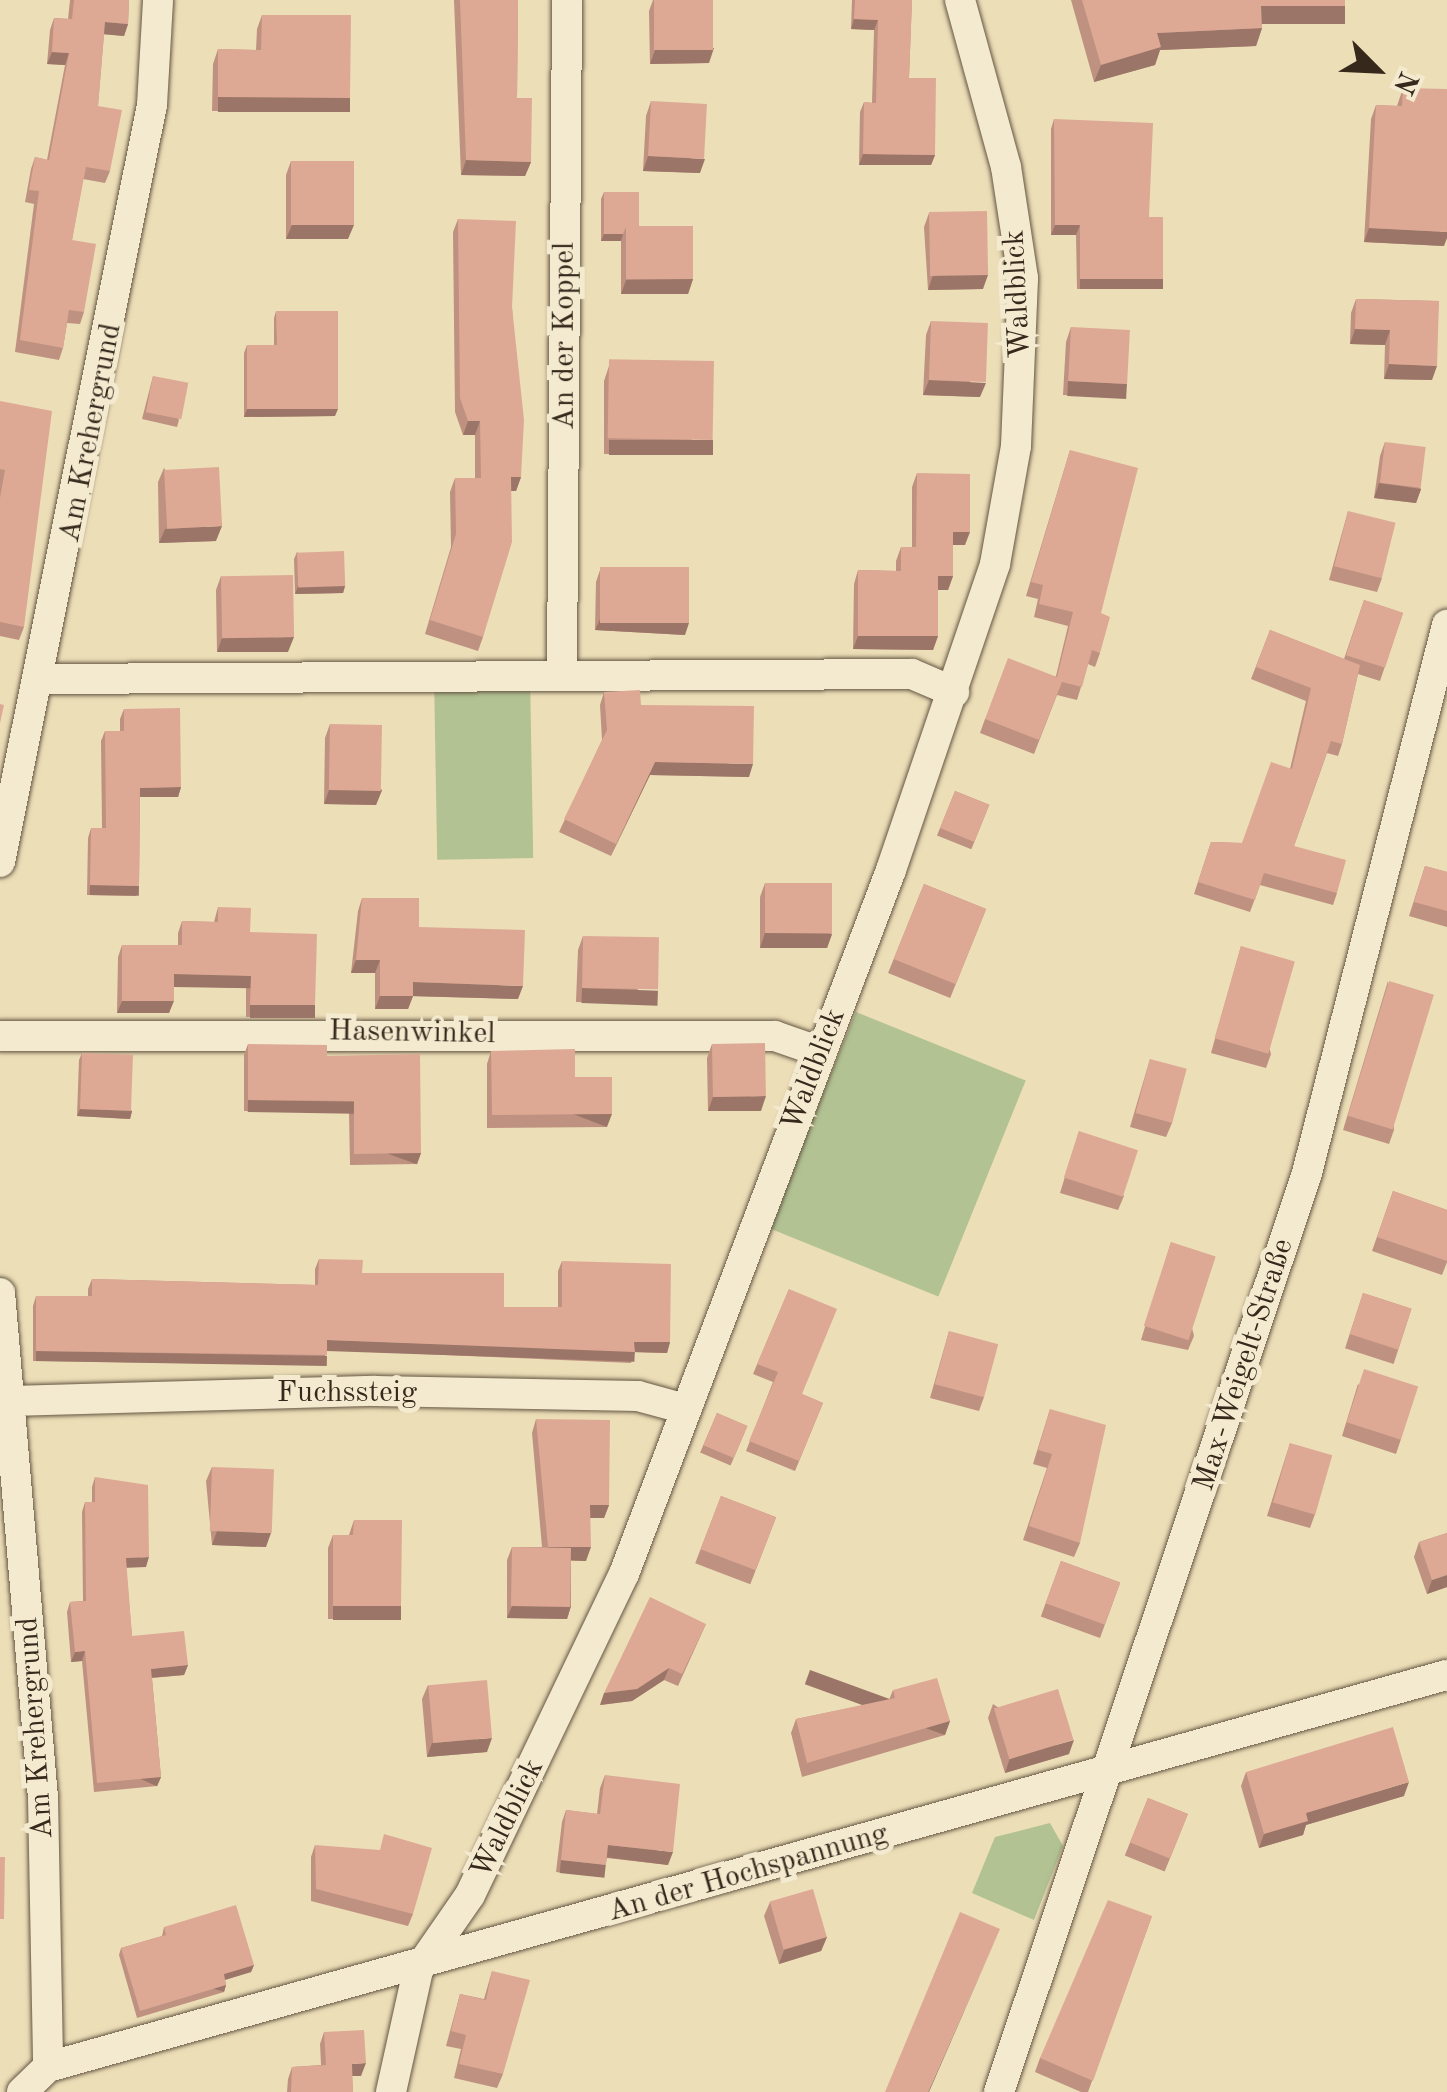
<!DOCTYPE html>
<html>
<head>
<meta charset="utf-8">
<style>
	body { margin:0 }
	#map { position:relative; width:1447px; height:2092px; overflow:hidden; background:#ecdeb7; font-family:"Old Standard TT",serif }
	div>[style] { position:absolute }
	.green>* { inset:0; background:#b2c292; transform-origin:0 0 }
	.roads { filter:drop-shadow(0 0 2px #645643) drop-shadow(0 0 2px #645643) }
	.minor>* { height:30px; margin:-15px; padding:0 15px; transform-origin:15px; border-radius:15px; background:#f3ead0 }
	.wall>* { inset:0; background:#be9180; transform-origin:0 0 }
	.shaded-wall>* { inset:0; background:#9b7668; transform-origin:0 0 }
	.building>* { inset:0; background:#dda995; transform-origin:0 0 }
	span { translate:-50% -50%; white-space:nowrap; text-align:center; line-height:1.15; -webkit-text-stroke:10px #f3ead0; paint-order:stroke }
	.street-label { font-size:30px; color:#36291c }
	.north { position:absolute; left:1327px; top:20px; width:100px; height:100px; -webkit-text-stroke:8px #f3ead0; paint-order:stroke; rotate:114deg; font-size:28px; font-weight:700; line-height:40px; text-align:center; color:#36291c }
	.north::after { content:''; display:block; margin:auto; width:35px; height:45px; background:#36291c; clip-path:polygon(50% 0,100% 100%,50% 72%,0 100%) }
</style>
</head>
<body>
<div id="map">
	<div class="green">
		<i style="left:530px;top:674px;width:184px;height:96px;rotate:89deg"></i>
		<i style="left:856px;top:1012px;width:183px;height:233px;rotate:22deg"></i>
		<i style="clip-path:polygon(1050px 1823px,1063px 1846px,1034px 1920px,972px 1893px,995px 1837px)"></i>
	</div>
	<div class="roads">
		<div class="minor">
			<i style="left:562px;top:671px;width:671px;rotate:-89.57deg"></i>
			<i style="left:43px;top:679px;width:869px;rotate:-0.33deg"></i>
			<i style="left:912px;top:674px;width:46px;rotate:23.2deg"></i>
			<i style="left:0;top:862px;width:772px;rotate:-78.65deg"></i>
			<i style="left:152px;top:105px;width:105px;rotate:-86.7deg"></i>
			<i style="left:0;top:1036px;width:775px"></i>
			<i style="left:775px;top:1036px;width:49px;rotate:19.2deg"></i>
			<i style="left:0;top:1293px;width:507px;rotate:85.13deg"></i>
			<i style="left:43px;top:1798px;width:269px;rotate:88.9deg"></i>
			<i style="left:11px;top:1401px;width:364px;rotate:-1.6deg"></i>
			<i style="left:375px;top:1391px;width:263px;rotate:1.1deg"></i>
			<i style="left:638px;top:1396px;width:46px;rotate:15.3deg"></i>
			<i style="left:22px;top:2092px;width:36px;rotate:-44deg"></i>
			<i style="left:48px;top:2067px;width:1452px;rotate:-15.66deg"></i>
			<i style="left:391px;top:2092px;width:125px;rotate:-77.5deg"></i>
			<i style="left:418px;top:1970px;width:91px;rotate:-55.3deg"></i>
			<i style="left:470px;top:1895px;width:356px;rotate:-64.4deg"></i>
			<i style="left:624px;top:1574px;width:753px;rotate:-69.23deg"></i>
			<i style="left:891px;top:870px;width:323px;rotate:-71.2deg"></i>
			<i style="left:995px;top:564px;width:120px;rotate:-79.9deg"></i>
			<i style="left:1016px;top:446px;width:168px;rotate:-87.6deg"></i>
			<i style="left:1023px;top:278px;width:112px;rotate:-98.7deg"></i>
			<i style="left:1006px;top:167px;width:173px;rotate:-105.4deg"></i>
			<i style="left:999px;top:2092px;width:969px;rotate:-71.47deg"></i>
			<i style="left:1307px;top:1173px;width:566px;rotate:-75.67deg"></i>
		</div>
	</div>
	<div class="wall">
		<i style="clip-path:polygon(70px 0,129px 0,128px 24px,124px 36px,104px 34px,98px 106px,110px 171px,105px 183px,83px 179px,72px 240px,84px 312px,80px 324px,67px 323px,63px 348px,59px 360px,15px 352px,34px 204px,25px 202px,31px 169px,35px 157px,47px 160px,65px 65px,47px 64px,50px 30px,54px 18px,68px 19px)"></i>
		<i style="clip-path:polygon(454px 0,518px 0,517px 98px,531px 162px,525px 176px,461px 175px)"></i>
		<i style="clip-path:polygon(653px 0,654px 0,709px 63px,650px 64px,649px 11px)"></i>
		<i style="clip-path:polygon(852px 0,912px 0,909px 78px,935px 155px,931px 165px,859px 165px,860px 112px,864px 102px,872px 103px,874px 30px,851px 29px)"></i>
		<i style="clip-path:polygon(1071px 0,1345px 0,1339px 23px,1262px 23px,1262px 28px,1256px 46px,1160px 50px,1155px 65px,1094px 82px)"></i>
		<i style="clip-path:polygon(262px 15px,345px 112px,212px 111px,213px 64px,218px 49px,256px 50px,257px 29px)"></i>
		<i style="clip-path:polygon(1403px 88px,1444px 246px,1364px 242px,1371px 119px,1376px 105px,1397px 106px)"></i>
		<i style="clip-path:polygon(651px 101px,700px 173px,643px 171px,646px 116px)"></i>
		<i style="clip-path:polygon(1054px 119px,1149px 217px,1160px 289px,1077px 289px,1076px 235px,1051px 235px,1051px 129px)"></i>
		<i style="clip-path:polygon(291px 161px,348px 239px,286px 239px,286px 175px)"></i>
		<i style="clip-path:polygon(604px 192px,693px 279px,688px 294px,621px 294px,621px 241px,601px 241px,601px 199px)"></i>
		<i style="clip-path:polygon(929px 213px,983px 289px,928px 290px,924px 227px)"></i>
		<i style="clip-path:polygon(458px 219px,512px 307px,521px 477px,516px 491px,511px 491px,483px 637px,478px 651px,425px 634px,451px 547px,450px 492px,455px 478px,475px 478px,475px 435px,463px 435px,455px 412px,453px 232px)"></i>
		<i style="clip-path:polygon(1356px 299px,1439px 301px,1432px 380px,1384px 379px,1385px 345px,1350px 344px,1351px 313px)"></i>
		<i style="clip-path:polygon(276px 311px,335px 416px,244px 417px,244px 353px,247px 345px,274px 345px,274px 318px)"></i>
		<i style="clip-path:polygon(931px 321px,980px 397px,923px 395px,926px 335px)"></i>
		<i style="clip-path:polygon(1071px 327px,1127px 384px,1122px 398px,1063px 395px,1066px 342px)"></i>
		<i style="clip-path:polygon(609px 366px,708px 454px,604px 454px,604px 381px)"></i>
		<i style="clip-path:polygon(153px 376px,179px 420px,177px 427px,142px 419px)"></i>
		<i style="clip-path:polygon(0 401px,24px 627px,19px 640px,0 636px)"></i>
		<i style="clip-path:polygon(1385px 442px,1421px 489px,1416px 503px,1374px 498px,1380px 456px)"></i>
		<i style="clip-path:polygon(1070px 450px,1101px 613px,1100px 653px,1095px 667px,1088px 664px,1077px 700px,1057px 695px,1034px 754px,980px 733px,985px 719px,1056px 676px,1068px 626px,1034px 617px,1038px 599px,1026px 596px)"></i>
		<i style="clip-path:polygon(164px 468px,216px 541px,159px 543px,158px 482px)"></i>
		<i style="clip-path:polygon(917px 473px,965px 545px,953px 545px,953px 576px,948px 590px,938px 590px,938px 636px,933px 650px,853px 649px,854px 584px,858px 570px,896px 571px,896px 561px,901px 547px,912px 547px,912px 487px)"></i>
		<i style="clip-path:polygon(1348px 511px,1382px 578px,1377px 592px,1329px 580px)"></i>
		<i style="clip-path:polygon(297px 552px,345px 586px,343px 593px,295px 594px,294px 559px)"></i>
		<i style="clip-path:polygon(600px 570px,685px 635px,595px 630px,596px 582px)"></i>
		<i style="clip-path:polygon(221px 576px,288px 652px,217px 652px,216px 590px)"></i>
		<i style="clip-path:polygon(1364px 600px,1403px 613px,1380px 681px,1358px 674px,1342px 744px,1338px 756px,1327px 753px,1294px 846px,1337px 893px,1333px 905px,1260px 885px,1250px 912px,1194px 894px,1211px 842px,1242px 843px,1290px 769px,1306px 701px,1251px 679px,1270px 630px,1344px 659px)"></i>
		<i style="clip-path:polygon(604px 692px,641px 705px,749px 777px,650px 775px,611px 856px,559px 832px,602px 740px,600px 705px)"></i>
		<i style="clip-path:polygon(124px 709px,181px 787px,178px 797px,140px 797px,139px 886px,136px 896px,87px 895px,88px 838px,91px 828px,102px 828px,101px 741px,105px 731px,120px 731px,120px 719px)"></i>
		<i style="clip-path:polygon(330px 724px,382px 790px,376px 805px,324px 804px,325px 738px)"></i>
		<i style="left:955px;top:791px;width:37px;height:48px;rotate:22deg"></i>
		<i style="clip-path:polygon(1425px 866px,1447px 872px,1447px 927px,1409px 916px)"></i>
		<i style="clip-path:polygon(765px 883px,832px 934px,827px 948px,760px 948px,760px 897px)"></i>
		<i style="left:924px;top:884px;width:67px;height:96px;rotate:22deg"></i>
		<i style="clip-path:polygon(362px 898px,419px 927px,518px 999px,413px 996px,408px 1009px,375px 1009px,375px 973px,351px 973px,358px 911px)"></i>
		<i style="clip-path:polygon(218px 907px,250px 932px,310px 1017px,246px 1017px,246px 988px,174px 986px,169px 1013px,117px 1013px,118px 957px,122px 945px,178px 945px,178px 933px,182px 921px,214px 922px)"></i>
		<i style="clip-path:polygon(583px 936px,653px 1004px,576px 1002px,578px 950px)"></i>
		<i style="clip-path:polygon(1241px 946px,1271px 1054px,1266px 1068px,1211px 1053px)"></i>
		<i style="clip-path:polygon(1388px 981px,1394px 1130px,1389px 1144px,1343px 1130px)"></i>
		<i style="clip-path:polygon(248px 1044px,327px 1056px,421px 1153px,417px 1164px,350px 1165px,349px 1112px,244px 1111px,244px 1055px)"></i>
		<i style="clip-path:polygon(712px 1044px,761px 1111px,708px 1111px,707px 1058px)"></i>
		<i style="clip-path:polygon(491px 1051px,575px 1077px,607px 1127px,487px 1128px,487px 1064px)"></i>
		<i style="clip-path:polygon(82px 1053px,132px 1111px,130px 1119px,77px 1116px,79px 1060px)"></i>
		<i style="clip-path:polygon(1150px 1059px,1172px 1123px,1166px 1137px,1130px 1127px)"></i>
		<i style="clip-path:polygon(1079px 1131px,1124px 1196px,1118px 1210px,1060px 1193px)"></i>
		<i style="clip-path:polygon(1393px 1191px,1447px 1210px,1447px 1262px,1442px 1275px,1372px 1251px)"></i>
		<i style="clip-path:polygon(1171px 1242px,1194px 1336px,1188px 1350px,1141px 1340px)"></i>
		<i style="clip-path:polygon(319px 1259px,362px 1273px,504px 1307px,558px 1307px,558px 1271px,562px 1261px,670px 1342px,667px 1353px,635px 1352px,631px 1363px,327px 1350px,323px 1365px,33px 1361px,33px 1306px,36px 1296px,88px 1296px,88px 1289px,92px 1279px,315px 1285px,315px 1269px)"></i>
		<i style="clip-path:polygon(789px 1289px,802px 1394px,823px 1403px,795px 1471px,746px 1451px,773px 1382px,753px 1374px)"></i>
		<i style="left:1363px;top:1293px;width:51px;height:58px;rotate:18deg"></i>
		<i style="clip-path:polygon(949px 1331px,984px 1397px,979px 1411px,930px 1398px)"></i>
		<i style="clip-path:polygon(1358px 1384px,1401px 1439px,1396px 1454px,1342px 1436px)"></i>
		<i style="clip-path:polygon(1050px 1409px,1080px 1543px,1074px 1557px,1023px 1540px,1047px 1468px,1033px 1464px)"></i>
		<i style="left:717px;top:1413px;width:33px;height:43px;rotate:23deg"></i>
		<i style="clip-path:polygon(536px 1419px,609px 1505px,604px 1518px,590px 1518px,586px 1561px,571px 1560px,571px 1606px,567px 1619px,507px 1618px,507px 1560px,512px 1547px,542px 1547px,532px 1433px)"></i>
		<i style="clip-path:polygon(1290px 1443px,1315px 1514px,1310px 1528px,1267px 1516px)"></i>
		<i style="clip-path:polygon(212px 1467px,266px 1547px,212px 1545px,206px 1481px)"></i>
		<i style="clip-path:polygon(95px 1477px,146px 1567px,126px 1567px,132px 1636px,188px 1665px,184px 1675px,152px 1678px,161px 1777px,157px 1786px,94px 1792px,82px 1661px,71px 1662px,67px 1612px,70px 1602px,83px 1601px,82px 1512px,85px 1502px,92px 1502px,92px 1487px)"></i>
		<i style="left:721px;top:1496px;width:59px;height:72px;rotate:21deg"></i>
		<i style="clip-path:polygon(354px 1520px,401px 1606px,396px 1619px,328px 1619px,328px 1548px,333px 1535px,349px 1535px)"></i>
		<i style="clip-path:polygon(1447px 1533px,1447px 1587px,1427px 1594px,1414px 1557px,1419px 1542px)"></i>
		<i style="left:1061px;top:1561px;width:63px;height:59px;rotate:20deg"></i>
		<i style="clip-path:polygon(706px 1624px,678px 1686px,664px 1680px,632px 1701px,600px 1705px)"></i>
		<i style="clip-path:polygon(428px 1685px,487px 1752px,427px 1757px,422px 1699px)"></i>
		<i style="clip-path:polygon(893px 1690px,950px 1721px,945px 1735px,802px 1777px,791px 1733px,796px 1719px,889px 1700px)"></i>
		<i style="clip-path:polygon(993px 1704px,1069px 1754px,1005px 1773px,988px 1718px)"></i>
		<i style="clip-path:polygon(1246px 1772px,1404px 1796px,1306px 1825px,1303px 1835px,1259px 1848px,1241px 1786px)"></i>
		<i style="clip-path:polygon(605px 1775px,668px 1865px,607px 1858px,602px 1877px,556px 1872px,562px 1822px,566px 1810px,597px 1814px,600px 1788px)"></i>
		<i style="left:1148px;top:1798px;width:43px;height:62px;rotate:22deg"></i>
		<i style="clip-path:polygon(315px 1845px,413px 1914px,408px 1926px,311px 1901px,311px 1857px)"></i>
		<i style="clip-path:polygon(770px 1902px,827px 1937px,821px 1951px,779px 1964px,764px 1916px)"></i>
		<i style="clip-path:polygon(1152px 1916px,1088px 2092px,1081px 2092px,1035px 2072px,1040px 2058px)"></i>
		<i style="clip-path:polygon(164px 1927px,254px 1965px,251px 1972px,225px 1980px,226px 1985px,224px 1992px,137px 2018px,119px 1955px,121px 1948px,162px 1936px)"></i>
		<i style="clip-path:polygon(492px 1971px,503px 2074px,497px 2088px,454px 2078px,461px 2049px,446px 2046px,460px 1994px,484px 1999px)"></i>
		<i style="clip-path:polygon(324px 2032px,361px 2076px,352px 2076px,353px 2092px,287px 2092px,288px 2079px,292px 2067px,321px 2065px,320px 2044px)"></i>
	</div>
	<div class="shaded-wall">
		<i style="left:1261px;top:6px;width:84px;height:18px"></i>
		<i style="clip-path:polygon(854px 19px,878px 20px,874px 30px,851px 29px)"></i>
		<i style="clip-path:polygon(105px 22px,128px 24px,124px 36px,101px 34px)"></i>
		<i style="clip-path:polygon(1262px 28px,1256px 46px,1160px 50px,1155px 65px,1094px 82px,1101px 65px,1157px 33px)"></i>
		<i style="clip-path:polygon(714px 48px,709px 63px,650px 64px,655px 50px)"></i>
		<i style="clip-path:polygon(52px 52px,69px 53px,65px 65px,47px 64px)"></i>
		<i style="left:218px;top:97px;width:132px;height:15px"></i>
		<i style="clip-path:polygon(863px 154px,935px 155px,931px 165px,859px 165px)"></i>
		<i style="clip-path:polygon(648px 156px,705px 159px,700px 173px,643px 171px)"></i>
		<i style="clip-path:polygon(466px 160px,531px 162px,525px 176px,461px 175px)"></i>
		<i style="clip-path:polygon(292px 225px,354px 225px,348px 239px,286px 239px)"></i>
		<i style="clip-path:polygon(1055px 225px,1080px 225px,1076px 235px,1051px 235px)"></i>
		<i style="clip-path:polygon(1369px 228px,1447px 232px,1447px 238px,1444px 246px,1364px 242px)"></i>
		<i style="clip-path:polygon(604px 234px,623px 234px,621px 241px,601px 241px)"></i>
		<i style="clip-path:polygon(933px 275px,988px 275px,983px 289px,928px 290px)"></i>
		<i style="clip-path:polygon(693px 279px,688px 294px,621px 294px,626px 280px)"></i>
		<i style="left:1080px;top:279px;width:83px;height:10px"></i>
		<i style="clip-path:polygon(1355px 329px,1390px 330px,1385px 345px,1350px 344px)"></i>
		<i style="clip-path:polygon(1389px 364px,1437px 366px,1432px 380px,1384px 379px)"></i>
		<i style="clip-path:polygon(929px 380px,986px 383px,980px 397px,923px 395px)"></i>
		<i style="left:1068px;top:381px;width:59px;height:15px;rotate:3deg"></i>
		<i style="clip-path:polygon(247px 409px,338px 409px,335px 416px,244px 417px)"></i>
		<i style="clip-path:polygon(468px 421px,480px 421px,475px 435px,463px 435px)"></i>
		<i style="left:609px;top:440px;width:104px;height:15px"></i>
		<i style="clip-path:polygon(511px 477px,521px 477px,516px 491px,506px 491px)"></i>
		<i style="clip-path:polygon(1379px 483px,1421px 489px,1416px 503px,1374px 498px)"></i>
		<i style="clip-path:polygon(222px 526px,216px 541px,159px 543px,165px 529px)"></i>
		<i style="clip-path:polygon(953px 532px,970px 532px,965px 545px,948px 545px)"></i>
		<i style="clip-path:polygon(938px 576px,953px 576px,948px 590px,933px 590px)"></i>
		<i style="clip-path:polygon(298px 586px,345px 586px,343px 593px,295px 594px)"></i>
		<i style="clip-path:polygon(600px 619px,689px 623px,685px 635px,595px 630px)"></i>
		<i style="clip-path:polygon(858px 636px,938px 636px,933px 650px,853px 649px)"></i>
		<i style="clip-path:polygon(294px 637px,288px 652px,217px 652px,222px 638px)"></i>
		<i style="clip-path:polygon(655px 762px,753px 764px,749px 777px,650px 775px,611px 856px)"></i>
		<i style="clip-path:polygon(181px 787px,178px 797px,137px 797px,140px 788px)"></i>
		<i style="clip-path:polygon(329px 790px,382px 790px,376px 805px,324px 804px)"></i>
		<i style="left:90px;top:885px;width:49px;height:10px;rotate:1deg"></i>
		<i style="clip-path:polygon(765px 933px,832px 934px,827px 948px,760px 948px)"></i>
		<i style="clip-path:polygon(356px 960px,380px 960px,375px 973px,351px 973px)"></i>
		<i style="left:174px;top:974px;width:77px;height:13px;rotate:1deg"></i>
		<i style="clip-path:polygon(413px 982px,523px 986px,518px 999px,408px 996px)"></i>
		<i style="left:582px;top:988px;width:76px;height:15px;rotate:2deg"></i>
		<i style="clip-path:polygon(380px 996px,413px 996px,408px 1009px,375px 1009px)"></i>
		<i style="clip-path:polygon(122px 1001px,174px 1001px,169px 1013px,117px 1013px)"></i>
		<i style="left:250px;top:1005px;width:65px;height:13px"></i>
		<i style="clip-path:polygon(766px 1096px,761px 1111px,708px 1111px,713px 1097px)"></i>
		<i style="left:248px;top:1100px;width:106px;height:12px;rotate:1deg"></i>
		<i style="clip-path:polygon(80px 1109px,132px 1111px,130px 1119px,77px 1116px)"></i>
		<i style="left:612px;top:1114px;width:14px;height:120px;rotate:111deg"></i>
		<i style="left:421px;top:1153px;width:12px;height:67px;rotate:110deg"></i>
		<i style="left:327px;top:1340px;width:308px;height:11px;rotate:2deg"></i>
		<i style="clip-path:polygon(634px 1342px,670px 1342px,667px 1353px,631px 1352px)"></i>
		<i style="left:36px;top:1351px;width:291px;height:10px;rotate:1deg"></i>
		<i style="clip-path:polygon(590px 1505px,609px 1505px,604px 1518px,585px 1518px)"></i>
		<i style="clip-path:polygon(217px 1531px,271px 1533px,266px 1547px,212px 1545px)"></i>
		<i style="clip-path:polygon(548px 1547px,591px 1547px,586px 1561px,544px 1560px)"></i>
		<i style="clip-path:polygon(149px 1557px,146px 1567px,122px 1568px,126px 1558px)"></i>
		<i style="clip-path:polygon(1447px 1575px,1447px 1587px,1427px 1594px,1432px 1580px)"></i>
		<i style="left:333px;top:1606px;width:68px;height:14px"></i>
		<i style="clip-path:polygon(512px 1606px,571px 1606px,567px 1619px,507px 1618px)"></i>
		<i style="clip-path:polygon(85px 1651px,82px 1661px,71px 1662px,75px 1652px)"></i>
		<i style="clip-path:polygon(188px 1665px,184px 1675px,148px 1678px,151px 1669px)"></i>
		<i style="clip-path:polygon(669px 1668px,664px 1680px,632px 1701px,600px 1705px,604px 1693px)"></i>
		<i style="left:950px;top:1721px;width:15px;height:149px;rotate:110deg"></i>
		<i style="clip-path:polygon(492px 1738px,487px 1752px,427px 1757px,432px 1743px)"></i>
		<i style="clip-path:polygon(1074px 1740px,1069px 1754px,1005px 1773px,1010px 1758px)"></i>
		<i style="left:161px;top:1777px;width:10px;height:64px;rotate:114deg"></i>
		<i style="clip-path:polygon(1409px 1782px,1404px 1796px,1306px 1825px,1303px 1835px,1259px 1848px,1264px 1834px,1306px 1813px)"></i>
		<i style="clip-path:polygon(608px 1845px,673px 1852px,668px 1865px,604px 1857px)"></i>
		<i style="left:561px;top:1860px;width:45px;height:13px;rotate:6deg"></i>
		<i style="clip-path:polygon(1000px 1929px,929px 2092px,928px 2092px)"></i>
		<i style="clip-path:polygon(827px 1937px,821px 1951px,779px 1964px,784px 1950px)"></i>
		<i style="clip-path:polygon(254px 1965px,251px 1972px,221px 1981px,224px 1974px)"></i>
		<i style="left:226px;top:1985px;width:7px;height:90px;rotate:106deg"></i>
		<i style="clip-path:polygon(366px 2063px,361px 2076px,347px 2076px,352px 2064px)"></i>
	</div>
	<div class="building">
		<i style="clip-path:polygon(74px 0,129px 0,128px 24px,105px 22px,98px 106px,122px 110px,110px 171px,86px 167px,72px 240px,96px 244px,84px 312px,69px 310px,63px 348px,20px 340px,39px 191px,29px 190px,35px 157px,49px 160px,69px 53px,52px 52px,54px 18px,72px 19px)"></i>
		<i style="clip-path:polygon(460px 0,518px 0,517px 98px,532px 98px,531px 162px,466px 160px)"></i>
		<i style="left:654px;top:0;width:59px;height:50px"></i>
		<i style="clip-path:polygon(855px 0,912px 0,909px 78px,936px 78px,935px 155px,863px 154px,864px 102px,876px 103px,878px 20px,854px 19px)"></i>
		<i style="clip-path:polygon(1082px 0,1345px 0,1345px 6px,1261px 6px,1262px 28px,1157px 33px,1161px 47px,1101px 65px)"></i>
		<i style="clip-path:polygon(262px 15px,351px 15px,350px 98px,218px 97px,218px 49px,261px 50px)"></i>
		<i style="clip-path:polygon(1403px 88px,1447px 89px,1447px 232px,1369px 228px,1376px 105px,1402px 106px)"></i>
		<i style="left:651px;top:101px;width:56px;height:55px;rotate:3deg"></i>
		<i style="clip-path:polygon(1054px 119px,1153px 123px,1149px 217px,1163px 217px,1163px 279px,1080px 279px,1080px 225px,1055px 225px)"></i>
		<i style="left:291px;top:161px;width:63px;height:64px"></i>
		<i style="clip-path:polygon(604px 192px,639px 192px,639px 227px,626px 227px,623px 234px,604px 234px)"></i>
		<i style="left:987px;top:211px;width:64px;height:58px;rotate:89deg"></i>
		<i style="clip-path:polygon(458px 219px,516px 221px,512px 307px,524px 420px,521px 477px,511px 477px,512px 542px,483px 637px,430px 620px,456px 534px,455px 478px,481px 478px,480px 421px,468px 421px,460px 398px)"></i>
		<i style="left:693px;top:226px;width:53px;height:67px;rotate:90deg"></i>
		<i style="clip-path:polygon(1356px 299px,1439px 301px,1437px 366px,1389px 364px,1390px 330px,1355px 329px)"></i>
		<i style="clip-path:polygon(276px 311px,338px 311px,338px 409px,247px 409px,247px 345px,277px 345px)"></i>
		<i style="left:931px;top:321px;width:57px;height:59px;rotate:2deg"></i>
		<i style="left:1071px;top:327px;width:59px;height:54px;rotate:3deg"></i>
		<i style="left:714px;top:361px;width:79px;height:105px;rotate:91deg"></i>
		<i style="left:153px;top:376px;width:36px;height:37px;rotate:11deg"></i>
		<i style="clip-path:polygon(0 401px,52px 411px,24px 627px,0 622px,0 498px,5px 470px,0 469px)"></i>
		<i style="left:1385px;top:442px;width:41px;height:41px;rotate:7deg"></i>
		<i style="clip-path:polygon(1070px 450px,1138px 468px,1101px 613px,1110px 617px,1100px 653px,1092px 650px,1082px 687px,1062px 682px,1039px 740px,985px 719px,1008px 658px,1057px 677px,1073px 612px,1039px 604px,1043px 585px,1031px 582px)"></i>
		<i style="left:219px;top:467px;width:59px;height:55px;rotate:87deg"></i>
		<i style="clip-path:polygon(917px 473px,970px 474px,970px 532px,953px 532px,953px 576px,938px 576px,938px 636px,858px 636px,858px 570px,901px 571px,901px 547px,916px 547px)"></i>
		<i style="left:1348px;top:511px;width:49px;height:57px;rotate:14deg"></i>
		<i style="left:344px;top:551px;width:35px;height:47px;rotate:88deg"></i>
		<i style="left:689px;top:567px;width:56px;height:89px;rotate:90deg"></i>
		<i style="left:293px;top:575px;width:62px;height:72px;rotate:89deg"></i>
		<i style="left:1364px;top:600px;width:41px;height:58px;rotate:18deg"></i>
		<i style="clip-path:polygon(1270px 630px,1360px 665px,1342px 744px,1331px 741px,1294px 846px,1346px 860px,1337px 893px,1264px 873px,1255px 900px,1198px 882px,1211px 842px,1242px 843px,1271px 762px,1292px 769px,1311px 688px,1256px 667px)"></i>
		<i style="clip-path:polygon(640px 690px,641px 705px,754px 706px,753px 764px,655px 762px,616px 844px,564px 819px,607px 730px,604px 692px)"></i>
		<i style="clip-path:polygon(0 704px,4px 705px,0 723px)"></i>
		<i style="clip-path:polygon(180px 708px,181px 787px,140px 788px,139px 886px,90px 885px,91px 828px,106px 828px,105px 731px,124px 731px,124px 709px)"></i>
		<i style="left:330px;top:724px;width:52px;height:66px;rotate:1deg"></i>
		<i style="left:955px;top:791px;width:37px;height:40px;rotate:22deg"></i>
		<i style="clip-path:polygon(1425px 866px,1447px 872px,1447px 911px,1414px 902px)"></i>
		<i style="left:765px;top:883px;width:67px;height:50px"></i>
		<i style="left:924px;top:884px;width:67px;height:81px;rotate:22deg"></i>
		<i style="clip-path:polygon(362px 898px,419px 898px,419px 927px,525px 930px,523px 986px,413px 982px,413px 996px,380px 996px,380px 960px,356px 960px)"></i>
		<i style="clip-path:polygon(218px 907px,251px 908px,250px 932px,317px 934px,315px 1005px,250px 1005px,251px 976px,174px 974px,174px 1001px,122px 1001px,122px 945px,182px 945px,182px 921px,218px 922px)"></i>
		<i style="left:583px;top:936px;width:76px;height:52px;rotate:1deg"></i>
		<i style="left:1241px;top:946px;width:56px;height:96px;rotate:16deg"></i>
		<i style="left:1389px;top:981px;width:47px;height:141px;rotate:17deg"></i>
		<i style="left:765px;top:1043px;width:53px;height:53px;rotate:89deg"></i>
		<i style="clip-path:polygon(248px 1044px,327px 1045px,327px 1056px,420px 1054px,421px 1153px,354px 1154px,354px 1101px,248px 1100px)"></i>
		<i style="clip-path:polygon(575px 1049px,575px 1077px,612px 1077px,612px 1114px,492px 1115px,491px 1051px)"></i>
		<i style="left:82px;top:1053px;width:51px;height:56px;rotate:2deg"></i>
		<i style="left:1150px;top:1059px;width:38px;height:56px;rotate:15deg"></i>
		<i style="left:1079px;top:1131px;width:62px;height:49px;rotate:18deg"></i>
		<i style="clip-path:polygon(1393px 1191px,1447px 1210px,1447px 1261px,1377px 1237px)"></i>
		<i style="left:1171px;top:1242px;width:47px;height:88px;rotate:18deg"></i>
		<i style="clip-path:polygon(319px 1259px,363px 1260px,362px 1273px,504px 1273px,504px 1307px,562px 1307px,562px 1261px,671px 1264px,670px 1342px,634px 1342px,635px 1352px,327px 1340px,327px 1355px,36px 1351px,36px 1296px,92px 1296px,92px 1279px,318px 1285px)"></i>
		<i style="clip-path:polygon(789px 1289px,837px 1309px,802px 1394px,823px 1403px,799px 1461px,749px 1441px,778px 1372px,757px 1364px)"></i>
		<i style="left:1363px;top:1293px;width:51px;height:43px;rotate:18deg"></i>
		<i style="left:949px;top:1331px;width:51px;height:55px;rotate:15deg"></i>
		<i style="left:1364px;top:1369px;width:57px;height:56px;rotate:18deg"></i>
		<i style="clip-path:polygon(1050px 1409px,1106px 1425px,1080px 1543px,1029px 1526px,1052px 1454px,1038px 1450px)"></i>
		<i style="left:717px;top:1413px;width:33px;height:35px;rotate:23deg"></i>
		<i style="clip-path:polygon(536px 1419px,610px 1420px,609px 1505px,590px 1505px,591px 1547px,548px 1547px)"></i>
		<i style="left:1290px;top:1443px;width:44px;height:62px;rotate:16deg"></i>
		<i style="left:212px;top:1467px;width:62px;height:64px;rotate:2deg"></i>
		<i style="clip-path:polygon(95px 1477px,148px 1485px,149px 1557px,126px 1558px,132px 1636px,184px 1631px,188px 1665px,151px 1669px,161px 1777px,97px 1783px,85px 1651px,75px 1652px,70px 1602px,86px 1601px,85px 1502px,95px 1502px)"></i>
		<i style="left:721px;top:1496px;width:59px;height:57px;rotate:21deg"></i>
		<i style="clip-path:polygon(354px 1520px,402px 1520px,401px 1606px,333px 1606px,333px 1535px,353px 1535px)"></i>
		<i style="clip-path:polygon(1447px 1533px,1447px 1575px,1432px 1580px,1419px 1542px)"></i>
		<i style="left:512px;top:1547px;width:59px;height:59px;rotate:1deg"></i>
		<i style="left:1061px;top:1561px;width:63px;height:45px;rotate:20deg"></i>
		<i style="clip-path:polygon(650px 1597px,706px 1624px,682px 1674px,669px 1668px,637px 1689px,604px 1693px)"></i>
		<i style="clip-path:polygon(937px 1678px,950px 1721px,807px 1763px,796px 1719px,895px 1698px,893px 1690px)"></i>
		<i style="left:487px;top:1680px;width:58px;height:59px;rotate:85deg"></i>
		<i style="left:1058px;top:1689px;width:53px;height:67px;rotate:73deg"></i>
		<i style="clip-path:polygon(1393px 1727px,1409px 1782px,1306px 1813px,1308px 1821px,1264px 1834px,1246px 1772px)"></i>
		<i style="clip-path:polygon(605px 1775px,680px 1784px,673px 1852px,608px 1845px,606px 1865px,561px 1860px,566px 1810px,600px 1814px)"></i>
		<i style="left:1148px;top:1798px;width:43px;height:48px;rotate:22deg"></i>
		<i style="clip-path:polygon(384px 1834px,432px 1848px,413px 1914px,316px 1889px,315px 1845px,380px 1850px)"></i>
		<i style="clip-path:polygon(0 1857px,5px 1857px,4px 1919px,0 1919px)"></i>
		<i style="left:813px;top:1889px;width:50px;height:45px;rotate:74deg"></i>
		<i style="clip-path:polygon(1108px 1900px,1152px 1916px,1093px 2081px,1040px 2058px)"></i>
		<i style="clip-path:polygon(236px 1905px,254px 1965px,224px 1974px,226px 1985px,140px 2011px,121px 1948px,166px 1935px,164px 1927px)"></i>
		<i style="clip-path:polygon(960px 1912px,1000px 1929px,928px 2092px,885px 2092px)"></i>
		<i style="clip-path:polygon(492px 1971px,530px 1980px,503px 2074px,459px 2064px,466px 2035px,451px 2031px,460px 1994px,486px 2000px)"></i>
		<i style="clip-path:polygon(364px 2030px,366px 2063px,352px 2064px,353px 2092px,291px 2092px,292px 2067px,326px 2065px,324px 2032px)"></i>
	</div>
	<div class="street-label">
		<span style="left:1018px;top:294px;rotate:-93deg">Waldblick</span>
		<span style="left:565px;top:336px;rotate:-90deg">An der Koppel</span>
		<span style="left:91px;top:433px;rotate:-79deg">Am Krehergrund</span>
		<span style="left:412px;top:1033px;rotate:1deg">Hasenwinkel</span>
		<span style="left:814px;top:1070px;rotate:-69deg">Waldblick</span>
		<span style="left:1244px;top:1365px;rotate:-72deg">Max-Weigelt-Straße</span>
		<span style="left:347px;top:1393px">Fuchssteig</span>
		<span style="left:36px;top:1728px;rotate:-94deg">Am Krehergrund</span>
		<span style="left:508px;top:1819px;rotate:-64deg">Waldblick</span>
		<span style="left:748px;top:1873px;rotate:-16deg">An der Hochspannung</span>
	</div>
	<div class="north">N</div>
</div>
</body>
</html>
